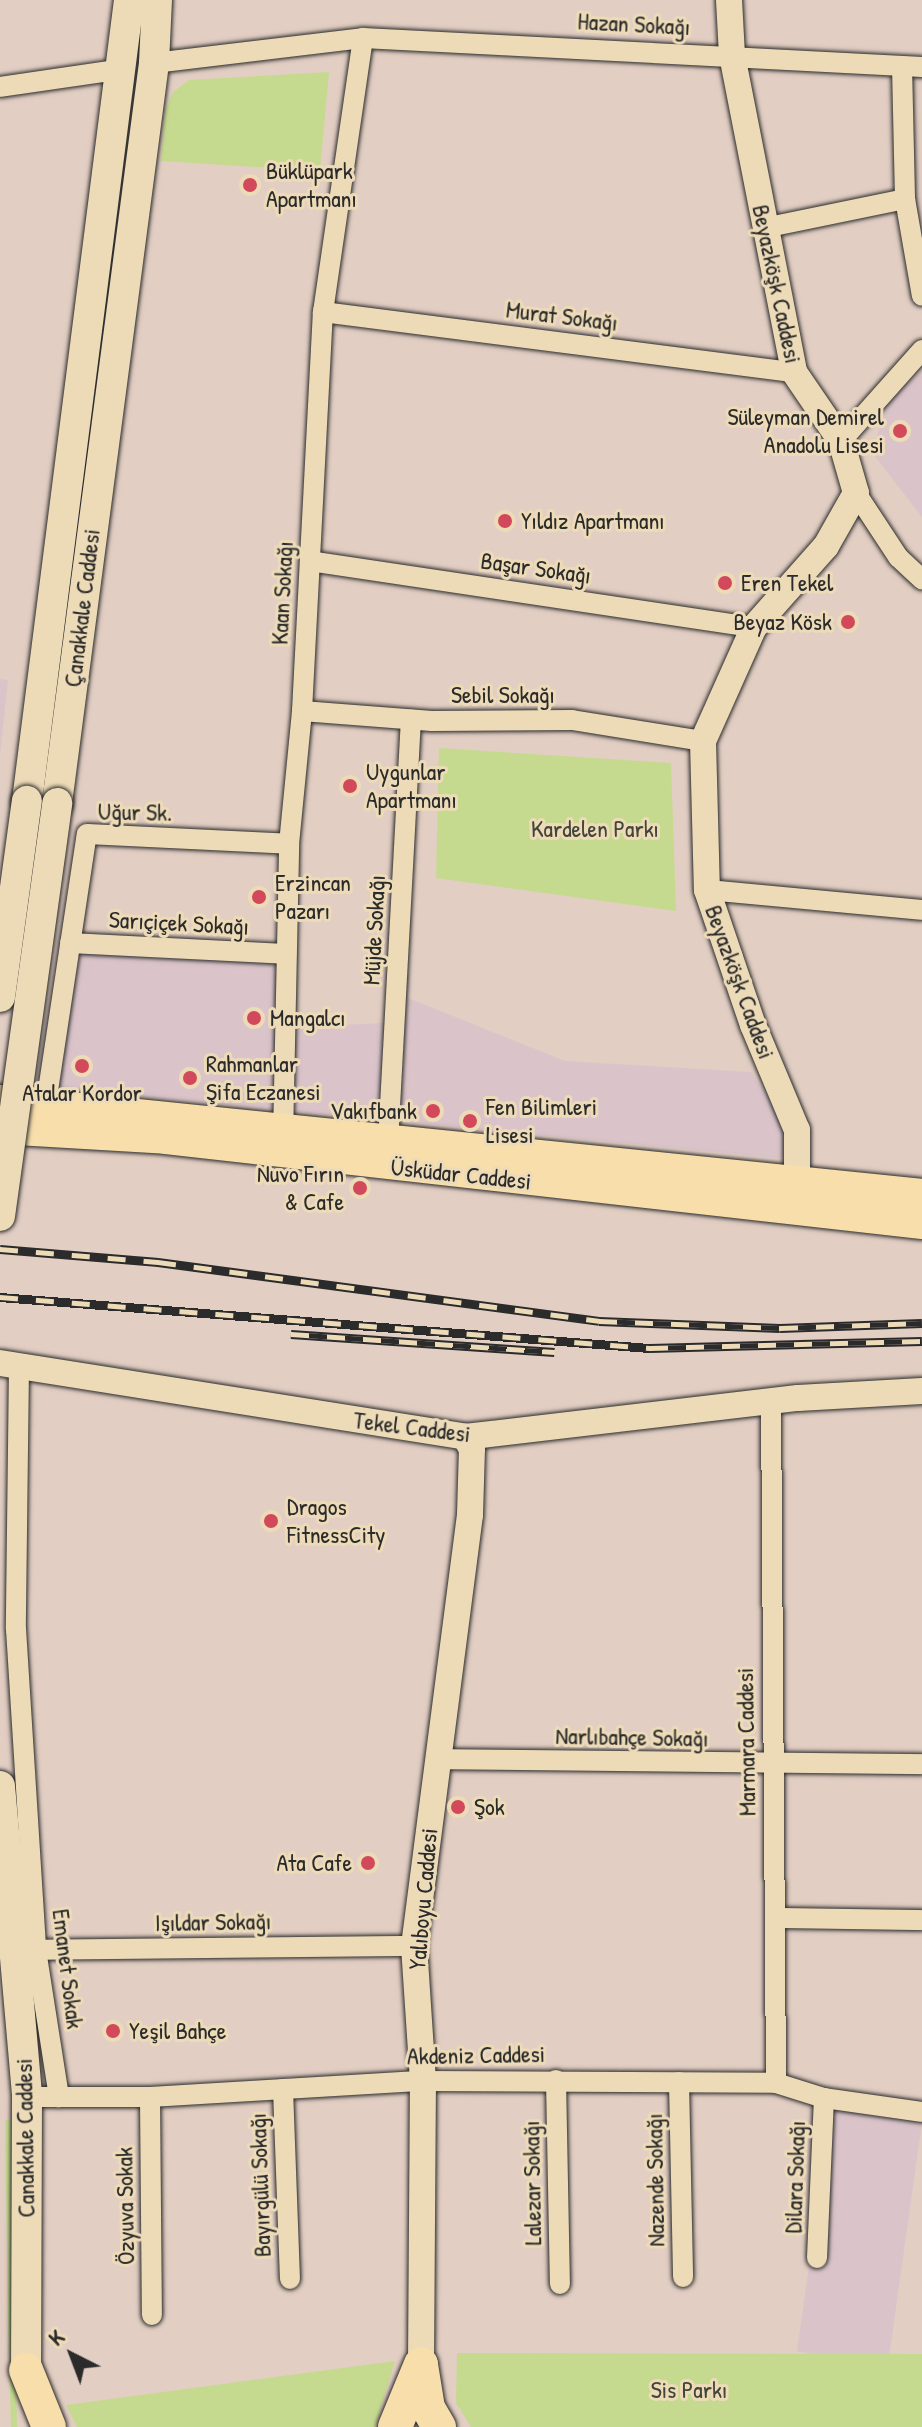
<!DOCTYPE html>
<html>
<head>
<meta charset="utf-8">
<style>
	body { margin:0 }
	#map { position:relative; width:922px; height:2427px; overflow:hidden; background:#e2cec3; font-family:"Patrick Hand",sans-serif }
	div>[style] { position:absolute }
	.built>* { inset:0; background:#dac4ca; transform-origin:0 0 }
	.green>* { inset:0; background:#c6da8f }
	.roads { filter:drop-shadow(0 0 2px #2b2b2b) drop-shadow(0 0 2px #2b2b2b) }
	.minor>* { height:20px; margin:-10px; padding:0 10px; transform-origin:10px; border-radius:10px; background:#eddbb8 }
	.tertiary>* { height:26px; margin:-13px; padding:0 13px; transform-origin:13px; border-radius:13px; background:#eddbb8 }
	.secondary>* { height:30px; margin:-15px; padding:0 15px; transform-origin:15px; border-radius:15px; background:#eddbb8 }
	.primary>* { height:32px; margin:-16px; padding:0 16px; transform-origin:16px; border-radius:16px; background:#f8deab }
	.trunk>* { height:34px; margin:-17px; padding:0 17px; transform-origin:17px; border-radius:17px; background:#f8deab }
	.rail>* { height:9px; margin-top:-4.5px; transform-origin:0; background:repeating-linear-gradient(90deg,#eddbb8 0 18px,#2b2b2b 0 36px); box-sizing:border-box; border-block:2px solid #2b2b2b }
	.bridges { filter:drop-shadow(0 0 2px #2b2b2b) drop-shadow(0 0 2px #2b2b2b) }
	.secondary-bridge>* { height:30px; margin:-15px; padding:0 15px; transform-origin:15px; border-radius:15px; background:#eddbb8 }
	.dots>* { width:22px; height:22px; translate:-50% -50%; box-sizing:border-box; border:4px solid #eddbb8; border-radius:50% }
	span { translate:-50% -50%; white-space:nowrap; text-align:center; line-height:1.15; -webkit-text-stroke:6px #eddbb8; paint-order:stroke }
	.street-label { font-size:24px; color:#2b2b2b }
	.poi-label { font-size:24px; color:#2b2b2b }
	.left { translate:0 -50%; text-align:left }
	.right { translate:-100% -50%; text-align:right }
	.park-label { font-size:24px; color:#42453a }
	.north { position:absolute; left:32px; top:2315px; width:80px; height:80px; -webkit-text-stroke:6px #eddbb8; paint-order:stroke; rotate:318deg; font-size:22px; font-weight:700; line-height:32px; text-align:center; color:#2b2b2b }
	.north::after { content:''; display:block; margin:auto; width:28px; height:36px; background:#2b2b2b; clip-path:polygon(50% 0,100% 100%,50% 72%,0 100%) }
</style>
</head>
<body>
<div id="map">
	<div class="built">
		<i style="clip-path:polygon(922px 370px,922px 517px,874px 455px,883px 407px)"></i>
		<i style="clip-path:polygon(0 679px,8px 680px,0 755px)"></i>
		<i style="clip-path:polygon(77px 950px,294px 964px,293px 1027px,385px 1023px,389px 972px,410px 974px,408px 998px,565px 1061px,751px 1072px,788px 1128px,788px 1159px,55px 1088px)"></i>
		<i style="left:831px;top:2109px;width:92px;height:245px;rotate:8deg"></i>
	</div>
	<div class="green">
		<i style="clip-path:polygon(329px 72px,320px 171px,161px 161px,165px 111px,173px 92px,189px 80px)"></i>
		<i style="clip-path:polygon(439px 748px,671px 763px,676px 911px,436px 878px)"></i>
		<i style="clip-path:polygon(14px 2119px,14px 2263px,17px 2427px,11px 2427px,8px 2323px,5px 2120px)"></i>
		<i style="clip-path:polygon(457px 2353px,922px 2354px,922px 2427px,471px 2427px,456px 2403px)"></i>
		<i style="clip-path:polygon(395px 2361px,375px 2427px,77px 2427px,66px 2405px)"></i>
	</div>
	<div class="roads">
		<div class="minor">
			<i style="left:154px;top:63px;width:210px;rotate:-6.8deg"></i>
			<i style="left:363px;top:38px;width:560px;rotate:2.97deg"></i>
			<i style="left:902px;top:66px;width:133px;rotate:88.7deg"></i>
			<i style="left:905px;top:199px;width:98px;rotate:80.1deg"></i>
			<i style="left:0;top:87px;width:125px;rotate:-8.3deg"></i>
			<i style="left:764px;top:228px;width:144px;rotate:-11.6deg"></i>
			<i style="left:323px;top:312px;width:475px;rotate:7.3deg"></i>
			<i style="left:841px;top:441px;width:122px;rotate:-48.3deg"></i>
			<i style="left:856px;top:493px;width:77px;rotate:56.7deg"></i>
			<i style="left:898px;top:557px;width:33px;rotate:43deg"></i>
			<i style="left:310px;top:561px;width:449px;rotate:8.5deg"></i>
			<i style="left:302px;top:711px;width:130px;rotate:4.4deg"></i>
			<i style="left:432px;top:721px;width:140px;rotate:-0.4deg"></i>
			<i style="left:572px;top:720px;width:133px;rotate:9.1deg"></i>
			<i style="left:707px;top:890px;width:216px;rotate:5.3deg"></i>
			<i style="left:70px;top:943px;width:215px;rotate:2.9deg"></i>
			<i style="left:44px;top:1117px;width:286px;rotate:-81.4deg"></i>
			<i style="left:87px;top:834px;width:202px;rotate:2.8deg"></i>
			<i style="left:283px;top:1139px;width:295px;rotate:-88.8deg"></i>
			<i style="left:289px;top:844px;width:134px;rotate:-84.4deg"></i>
			<i style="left:302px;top:711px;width:400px;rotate:-87deg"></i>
			<i style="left:323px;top:312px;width:277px;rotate:-81.7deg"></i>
			<i style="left:388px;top:1143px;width:424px;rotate:-86.9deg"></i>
			<i style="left:19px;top:1366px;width:263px;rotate:90.7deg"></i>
			<i style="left:16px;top:1629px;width:322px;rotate:86.4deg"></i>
			<i style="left:36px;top:1950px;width:149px;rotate:81.1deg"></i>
			<i style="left:771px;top:1401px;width:682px;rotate:89.58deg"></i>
			<i style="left:436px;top:1759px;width:486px;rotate:0.6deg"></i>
			<i style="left:775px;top:1918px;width:147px;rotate:0.8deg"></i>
			<i style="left:25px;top:1950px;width:389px;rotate:-0.6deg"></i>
			<i style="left:556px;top:2080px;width:204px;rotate:88.9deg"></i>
			<i style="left:679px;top:2082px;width:195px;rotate:88.8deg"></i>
			<i style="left:283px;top:2089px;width:190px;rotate:87.9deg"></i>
			<i style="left:27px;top:2097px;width:123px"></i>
			<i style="left:150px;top:2097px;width:273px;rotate:-3.4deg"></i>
			<i style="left:423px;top:2081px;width:353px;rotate:0.3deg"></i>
			<i style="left:776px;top:2083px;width:50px;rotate:17.4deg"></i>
			<i style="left:824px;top:2098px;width:99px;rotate:8.1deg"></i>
			<i style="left:150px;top:2097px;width:218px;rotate:89.5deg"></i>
			<i style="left:817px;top:2258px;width:160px;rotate:-87.5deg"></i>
		</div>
		<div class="tertiary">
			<i style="left:729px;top:0;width:55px;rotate:86.9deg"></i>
			<i style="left:732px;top:55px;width:323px;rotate:78.9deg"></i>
			<i style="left:794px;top:372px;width:83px;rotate:55.7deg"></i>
			<i style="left:841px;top:441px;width:54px;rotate:73.9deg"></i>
			<i style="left:856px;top:493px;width:61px;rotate:119.5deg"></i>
			<i style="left:826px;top:546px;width:108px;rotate:131.6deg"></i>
			<i style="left:754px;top:627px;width:125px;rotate:114.1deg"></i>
			<i style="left:703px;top:741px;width:149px;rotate:88.5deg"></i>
			<i style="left:707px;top:890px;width:143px;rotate:71.2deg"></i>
			<i style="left:753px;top:1025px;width:114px;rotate:67.3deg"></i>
			<i style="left:797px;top:1130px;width:69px;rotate:90deg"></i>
			<i style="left:0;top:1363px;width:471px;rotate:9deg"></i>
			<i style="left:465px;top:1437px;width:335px;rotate:-6.7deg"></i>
			<i style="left:798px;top:1398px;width:124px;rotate:-3.2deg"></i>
			<i style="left:421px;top:2364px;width:283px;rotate:-89.6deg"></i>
			<i style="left:423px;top:2081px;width:135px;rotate:-93.8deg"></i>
			<i style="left:414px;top:1946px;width:435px;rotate:-82.6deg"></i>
			<i style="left:470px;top:1515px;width:66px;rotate:-88.3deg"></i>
			<i style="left:472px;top:1449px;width:14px;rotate:-120deg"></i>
		</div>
		<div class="secondary">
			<i style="left:27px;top:801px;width:807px;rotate:-82.74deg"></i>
			<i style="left:57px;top:803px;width:746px;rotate:-82.53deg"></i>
			<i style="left:154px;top:63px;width:63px;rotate:-87.3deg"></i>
			<i style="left:0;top:1786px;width:312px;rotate:85deg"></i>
			<i style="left:27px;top:2097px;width:273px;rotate:90.2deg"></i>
		</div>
		<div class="primary">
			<i style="left:0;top:1101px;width:927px;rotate:5.82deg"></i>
			<i style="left:0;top:1128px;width:166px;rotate:3.4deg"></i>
			<i style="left:166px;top:1138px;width:761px;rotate:6.42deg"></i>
		</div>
		<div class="trunk">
			<i style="left:421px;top:2365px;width:44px;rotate:80.8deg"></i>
			<i style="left:428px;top:2408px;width:22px;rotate:60deg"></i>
			<i style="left:26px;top:2370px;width:61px;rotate:68deg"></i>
			<i style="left:395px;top:2427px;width:68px;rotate:-67.6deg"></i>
		</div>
	</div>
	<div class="rail">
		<i style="left:0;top:1249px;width:159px;rotate:4.7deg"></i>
		<i style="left:158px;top:1262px;width:445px;rotate:7.6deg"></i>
		<i style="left:599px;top:1321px;width:181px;rotate:2.2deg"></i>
		<i style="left:780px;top:1328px;width:142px;rotate:-2deg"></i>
		<i style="left:0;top:1297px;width:652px;rotate:4.49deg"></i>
		<i style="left:650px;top:1348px;width:272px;rotate:-1.5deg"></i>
		<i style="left:291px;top:1334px;width:264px;rotate:3.9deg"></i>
	</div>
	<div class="bridges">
		<div class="secondary-bridge">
			<i style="left:0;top:997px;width:198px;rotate:-82.2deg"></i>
			<i style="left:0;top:1216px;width:417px;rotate:-82.1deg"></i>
		</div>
	</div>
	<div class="dots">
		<i style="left:250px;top:185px;background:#d1495b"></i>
		<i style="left:900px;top:431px;background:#d1495b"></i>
		<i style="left:505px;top:521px;background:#d1495b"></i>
		<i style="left:725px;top:583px;background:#d1495b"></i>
		<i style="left:848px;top:622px;background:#d1495b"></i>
		<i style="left:350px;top:786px;background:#d1495b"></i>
		<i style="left:259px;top:897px;background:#d1495b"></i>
		<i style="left:254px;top:1018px;background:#d1495b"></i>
		<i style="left:82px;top:1066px;background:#d1495b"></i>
		<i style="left:190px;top:1078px;background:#d1495b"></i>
		<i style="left:433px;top:1111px;background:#d1495b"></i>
		<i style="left:470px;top:1121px;background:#d1495b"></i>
		<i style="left:360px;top:1188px;background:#d1495b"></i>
		<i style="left:271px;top:1521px;background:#d1495b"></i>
		<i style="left:458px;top:1807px;background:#d1495b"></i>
		<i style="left:368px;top:1863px;background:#d1495b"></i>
		<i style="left:113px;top:2031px;background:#d1495b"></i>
	</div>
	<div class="street-label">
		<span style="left:634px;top:24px;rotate:3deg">Hazan Sokağı</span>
		<span style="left:777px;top:284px;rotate:78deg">Beyazköşk Caddesi</span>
		<span style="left:562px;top:316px;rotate:7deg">Murat Sokağı</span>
		<span style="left:536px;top:568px;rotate:8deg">Başar Sokağı</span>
		<span style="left:282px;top:593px;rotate:-87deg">Kaan Sokağı</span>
		<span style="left:82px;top:608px;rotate:-83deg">Çanakkale Caddesi</span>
		<span style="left:503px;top:695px">Sebil Sokağı</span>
		<span style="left:135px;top:812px;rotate:1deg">Uğur Sk.</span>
		<span style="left:179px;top:923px;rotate:3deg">Sarıçiçek Sokağı</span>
		<span style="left:374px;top:930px;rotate:-87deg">Müjde Sokağı</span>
		<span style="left:740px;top:982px;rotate:70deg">Beyazköşk Caddesi</span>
		<span style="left:461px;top:1174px;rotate:6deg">Üsküdar Caddesi</span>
		<span style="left:412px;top:1427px;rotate:7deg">Tekel Caddesi</span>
		<span style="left:632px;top:1737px;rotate:1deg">Narlıbahçe Sokağı</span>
		<span style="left:746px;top:1742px;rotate:-91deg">Marmara Caddesi</span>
		<span style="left:423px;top:1899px;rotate:-85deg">Yalıboyu Caddesi</span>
		<span style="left:213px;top:1922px;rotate:-1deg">Işıldar Sokağı</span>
		<span style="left:68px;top:1969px;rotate:83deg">Emanet Sokak</span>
		<span style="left:476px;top:2055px;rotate:-1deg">Akdeniz Caddesi</span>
		<span style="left:25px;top:2138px;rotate:-91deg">Canakkale Caddesi</span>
		<span style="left:795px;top:2177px;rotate:-88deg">Dilara Sokağı</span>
		<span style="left:655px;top:2180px;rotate:-91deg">Nazende Sokağı</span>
		<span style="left:532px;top:2183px;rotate:-91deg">Lalezar Sokağı</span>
		<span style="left:260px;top:2185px;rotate:-92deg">Bayırgülü Sokağı</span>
		<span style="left:125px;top:2206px;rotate:-91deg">Özyuva Sokak</span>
	</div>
	<div class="poi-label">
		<span class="left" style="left:266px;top:185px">Büklüpark<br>Apartmanı</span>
		<span class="right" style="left:884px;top:431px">Süleyman Demirel<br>Anadolu Lisesi</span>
		<span class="left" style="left:521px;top:521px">Yıldız Apartmanı</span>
		<span class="left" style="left:741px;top:583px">Eren Tekel</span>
		<span class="right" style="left:832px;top:622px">Beyaz Kösk</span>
		<span class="left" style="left:366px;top:786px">Uygunlar<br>Apartmanı</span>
		<span class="left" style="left:275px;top:897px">Erzincan<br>Pazarı</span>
		<span class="left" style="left:270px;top:1018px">Mangalcı</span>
		<span class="left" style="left:206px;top:1078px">Rahmanlar<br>Şifa Eczanesi</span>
		<span style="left:82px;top:1093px">Atalar Kordor</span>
		<span class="left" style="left:486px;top:1121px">Fen Bilimleri<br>Lisesi</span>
		<span class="right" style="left:417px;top:1111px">Vakıfbank</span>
		<span class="right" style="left:344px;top:1188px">Nuvo Fırın<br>&amp; Cafe</span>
		<span class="left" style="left:287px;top:1521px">Dragos<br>FitnessCity</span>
		<span class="left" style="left:474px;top:1807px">Şok</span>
		<span class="right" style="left:352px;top:1863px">Ata Cafe</span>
		<span class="left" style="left:129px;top:2031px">Yeşil Bahçe</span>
	</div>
	<div class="park-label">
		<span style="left:595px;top:829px">Kardelen Parkı</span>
		<span style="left:689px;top:2390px">Sis Parkı</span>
	</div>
	<div class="north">K</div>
</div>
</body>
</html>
